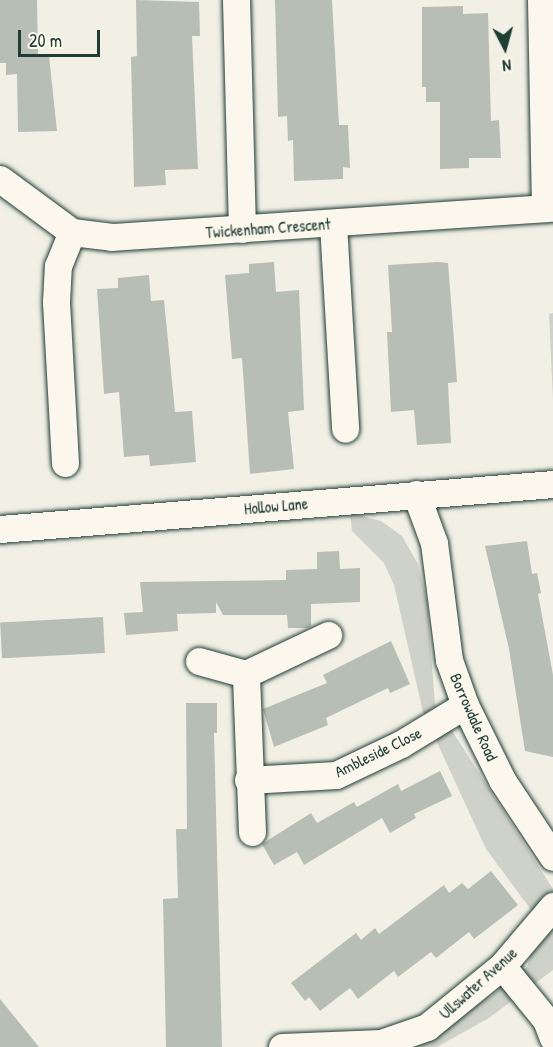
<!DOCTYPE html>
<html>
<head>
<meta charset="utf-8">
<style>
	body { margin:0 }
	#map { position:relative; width:553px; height:1047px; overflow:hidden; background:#f2f0e5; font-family:"Patrick Hand",sans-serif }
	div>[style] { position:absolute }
	.green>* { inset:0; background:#cfd2c8 }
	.building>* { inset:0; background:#b7beb3; transform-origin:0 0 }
	.roads { filter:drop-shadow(0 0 2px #1f3d34) drop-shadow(0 0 2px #1f3d34) }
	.minor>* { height:27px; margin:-13.5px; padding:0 13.5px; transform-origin:13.5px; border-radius:13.5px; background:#fbf7ec }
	span { translate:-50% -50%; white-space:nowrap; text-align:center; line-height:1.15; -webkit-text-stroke:4.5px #fbf7ec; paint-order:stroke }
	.street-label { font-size:16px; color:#1f3d34 }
	.north { position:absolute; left:475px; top:18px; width:60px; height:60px; -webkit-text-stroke:4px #fbf7ec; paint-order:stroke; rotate:174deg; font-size:16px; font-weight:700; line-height:24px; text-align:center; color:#1f3d34 }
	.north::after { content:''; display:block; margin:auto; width:21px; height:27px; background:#1f3d34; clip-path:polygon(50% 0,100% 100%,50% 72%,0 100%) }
	.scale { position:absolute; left:18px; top:30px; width:82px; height:27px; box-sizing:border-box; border:3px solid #1f3d34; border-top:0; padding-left:8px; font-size:18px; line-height:21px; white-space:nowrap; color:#1f3d34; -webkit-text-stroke:4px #fbf7ec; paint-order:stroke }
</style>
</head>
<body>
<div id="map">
	<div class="green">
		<i style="clip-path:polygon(553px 313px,553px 400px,549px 314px)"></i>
		<i style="clip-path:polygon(350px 513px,381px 521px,402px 536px,418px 564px,427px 601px,435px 704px,553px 889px,553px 970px,489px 1018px,437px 1047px,403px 1047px,491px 996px,527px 967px,533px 948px,532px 911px,486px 849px,423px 712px,394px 585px,384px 563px,352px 531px)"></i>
	</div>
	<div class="building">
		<i style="clip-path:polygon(0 0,37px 0,38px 57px,49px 56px,57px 131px,18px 132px,17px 74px,6px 75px,6px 63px,0 63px)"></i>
		<i style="clip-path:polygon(136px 0,199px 2px,200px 36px,192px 36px,198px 169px,165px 170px,166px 185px,134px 187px,131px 57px,137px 56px)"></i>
		<i style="clip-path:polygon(275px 0,332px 0,339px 125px,348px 125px,350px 168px,343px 167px,343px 179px,294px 181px,293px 140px,288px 141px,287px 116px,278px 117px)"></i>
		<i style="clip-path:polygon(463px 6px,463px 14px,488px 13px,491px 121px,499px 120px,501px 158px,469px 158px,469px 168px,440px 169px,440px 102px,426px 102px,426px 87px,422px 87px,422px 7px)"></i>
		<i style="clip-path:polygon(274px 262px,276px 292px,299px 290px,304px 410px,288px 412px,294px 469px,250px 474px,242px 358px,232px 359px,225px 275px,249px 273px,249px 264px)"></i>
		<i style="clip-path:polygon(438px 262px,448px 263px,453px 327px,457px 382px,448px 383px,451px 443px,417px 445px,414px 410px,391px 412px,387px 332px,392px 332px,388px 265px)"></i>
		<i style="clip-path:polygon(149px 275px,151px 301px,164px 300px,175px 412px,192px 411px,196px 462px,150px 466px,149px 455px,124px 457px,119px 392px,104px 394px,97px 289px,118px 288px,118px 278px)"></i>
		<i style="clip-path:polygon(527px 541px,532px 574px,537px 573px,541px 593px,538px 594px,553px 675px,553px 757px,525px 751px,509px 649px,485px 546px)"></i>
		<i style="clip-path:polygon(339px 551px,340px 569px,360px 568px,360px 602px,311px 604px,311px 626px,307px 628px,288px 628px,287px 615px,223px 615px,216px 602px,216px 613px,177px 614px,178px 631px,126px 635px,124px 613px,143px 612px,140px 582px,286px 580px,286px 570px,317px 569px,317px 552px)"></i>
		<i style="left:103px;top:617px;width:36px;height:103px;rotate:87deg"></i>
		<i style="clip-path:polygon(391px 641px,410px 684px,390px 693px,388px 688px,326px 718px,328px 725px,274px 747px,263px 709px,327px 683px,323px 675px)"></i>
		<i style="clip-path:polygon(186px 703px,217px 703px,217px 733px,214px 733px,222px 1047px,166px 1047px,163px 899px,178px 898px,176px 829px,187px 829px)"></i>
		<i style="clip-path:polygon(440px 771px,452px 796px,414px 814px,416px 818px,390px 833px,382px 818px,304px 865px,297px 852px,274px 865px,262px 844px,311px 813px,317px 823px,354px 802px,357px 807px,398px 784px,401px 791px)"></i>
		<i style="clip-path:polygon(491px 871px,518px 905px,474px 939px,469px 932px,436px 958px,431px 952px,398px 977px,394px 971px,358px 999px,350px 988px,320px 1011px,309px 997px,305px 1001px,291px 983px,356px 933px,361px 940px,375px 928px,379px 934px,444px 885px,449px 893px,462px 883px,468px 889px)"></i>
		<i style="clip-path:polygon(0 999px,22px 1026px,39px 1047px,0 1047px)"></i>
	</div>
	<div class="roads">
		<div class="minor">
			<i style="left:236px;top:0;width:229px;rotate:88.5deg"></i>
			<i style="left:541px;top:0;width:208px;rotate:88.9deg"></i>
			<i style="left:0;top:179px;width:89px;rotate:36.4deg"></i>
			<i style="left:72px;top:232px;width:40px;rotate:7.1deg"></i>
			<i style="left:112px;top:237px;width:442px;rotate:-3.8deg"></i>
			<i style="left:333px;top:224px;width:205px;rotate:86.6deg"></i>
			<i style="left:65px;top:463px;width:161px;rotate:-93.2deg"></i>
			<i style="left:56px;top:302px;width:36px;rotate:-87deg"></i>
			<i style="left:58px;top:266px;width:37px;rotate:-68deg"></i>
			<i style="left:416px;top:494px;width:52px;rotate:69.8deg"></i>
			<i style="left:434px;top:543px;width:118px;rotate:82.7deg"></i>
			<i style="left:449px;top:660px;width:48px;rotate:70.4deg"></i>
			<i style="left:465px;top:705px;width:84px;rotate:63.7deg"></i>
			<i style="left:502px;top:780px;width:92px;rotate:56.5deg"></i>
			<i style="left:0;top:529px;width:555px;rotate:-4.65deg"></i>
			<i style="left:199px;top:661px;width:49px;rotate:15.5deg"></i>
			<i style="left:248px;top:780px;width:88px;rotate:-3.3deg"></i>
			<i style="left:336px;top:775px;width:72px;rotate:-25.5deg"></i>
			<i style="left:401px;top:744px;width:75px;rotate:-31.4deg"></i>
			<i style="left:252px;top:832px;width:158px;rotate:-92.2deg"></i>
			<i style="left:246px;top:674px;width:91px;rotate:-25.4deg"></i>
			<i style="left:502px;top:966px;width:70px;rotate:50.8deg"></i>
			<i style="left:546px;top:1020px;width:19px;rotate:69deg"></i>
			<i style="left:282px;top:1047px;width:99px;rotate:-2.3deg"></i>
			<i style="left:381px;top:1043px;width:49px;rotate:-19.2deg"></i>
			<i style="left:427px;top:1027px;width:97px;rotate:-39.1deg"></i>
			<i style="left:502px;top:966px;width:79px;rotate:-49.6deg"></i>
		</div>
	</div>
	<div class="street-label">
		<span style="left:268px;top:228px;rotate:-4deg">Twickenham Crescent</span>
		<span style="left:276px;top:506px;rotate:-5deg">Hollow Lane</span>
		<span style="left:474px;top:717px;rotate:66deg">Borrowdale Road</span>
		<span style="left:378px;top:752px;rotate:-26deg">Ambleside Close</span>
		<span style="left:478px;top:983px;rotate:-42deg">Ullswater Avenue</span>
	</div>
	<div class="north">N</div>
	<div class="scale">20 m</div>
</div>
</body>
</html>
